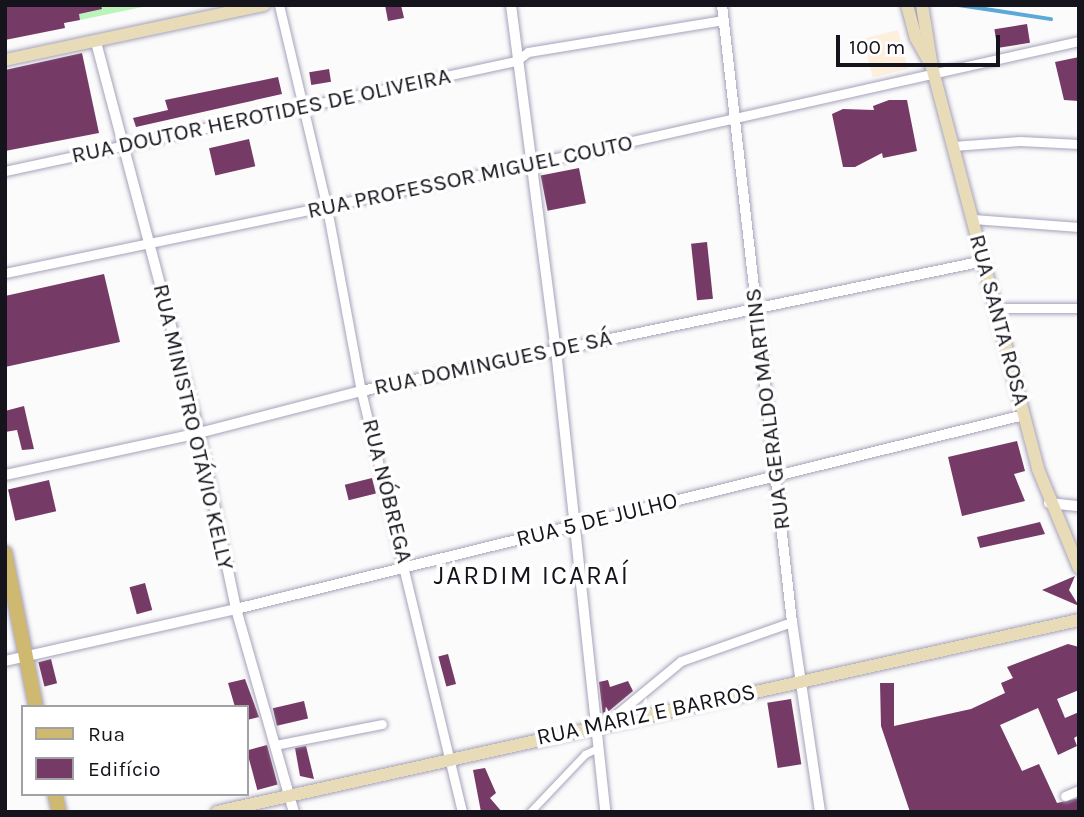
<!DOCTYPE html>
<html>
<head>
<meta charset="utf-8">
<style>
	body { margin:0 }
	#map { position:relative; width:1084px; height:817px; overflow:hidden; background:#fbfbfb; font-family:Karla,sans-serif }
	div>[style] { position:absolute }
	.education>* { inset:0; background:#feefdc; transform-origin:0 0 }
	.green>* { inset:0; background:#bbf4ba }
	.stream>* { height:3.5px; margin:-1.75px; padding:0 1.75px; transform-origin:1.75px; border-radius:1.75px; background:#5ca8d6 }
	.building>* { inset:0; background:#753a66; transform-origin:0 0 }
	.roads { filter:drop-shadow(0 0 2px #a7a2ba) drop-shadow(0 0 2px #a7a2ba) }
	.pedestrian>* { height:7px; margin:-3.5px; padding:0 3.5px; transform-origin:3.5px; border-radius:3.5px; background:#fff }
	.minor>* { height:9px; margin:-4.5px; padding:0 4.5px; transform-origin:4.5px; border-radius:4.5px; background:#fff }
	.tertiary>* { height:10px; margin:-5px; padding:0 5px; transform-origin:5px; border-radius:5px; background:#fff }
	.secondary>* { height:12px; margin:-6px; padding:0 6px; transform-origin:6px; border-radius:6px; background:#e7dcb7 }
	.primary>* { height:14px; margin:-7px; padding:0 7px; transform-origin:7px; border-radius:7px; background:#cfb870 }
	span { translate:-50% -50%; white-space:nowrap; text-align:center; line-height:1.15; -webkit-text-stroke:7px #fff; paint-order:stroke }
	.street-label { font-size:23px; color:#15131b }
	.quarter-label { font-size:26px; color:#15131b; letter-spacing:2px }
	.frame { position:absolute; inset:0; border:7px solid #15131b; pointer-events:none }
	.legend { position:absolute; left:21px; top:705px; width:228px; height:91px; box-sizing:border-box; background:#fff; border:2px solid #a1a1a4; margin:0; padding:9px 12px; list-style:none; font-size:21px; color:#15131b }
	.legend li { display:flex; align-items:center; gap:14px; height:35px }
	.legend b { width:35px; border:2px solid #a1a1a4 }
	.scale { position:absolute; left:836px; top:35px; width:164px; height:32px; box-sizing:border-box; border:4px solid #15131b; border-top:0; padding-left:9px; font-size:21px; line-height:24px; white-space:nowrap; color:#15131b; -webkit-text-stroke:5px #fff; paint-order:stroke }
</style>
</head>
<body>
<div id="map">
	<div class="education">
		<i style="left:898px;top:30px;width:40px;height:36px;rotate:76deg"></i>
	</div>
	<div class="green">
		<i style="clip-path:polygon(77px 5px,152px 5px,80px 20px)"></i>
	</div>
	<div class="stream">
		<i style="left:959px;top:5px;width:93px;rotate:8.7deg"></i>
	</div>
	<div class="building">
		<i style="clip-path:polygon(5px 5px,101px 5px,102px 9px,79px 14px,80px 20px,64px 23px,65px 28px,5px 40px)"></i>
		<i style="clip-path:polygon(385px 5px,401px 5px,404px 18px,388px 21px)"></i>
		<i style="left:1027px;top:24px;width:19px;height:33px;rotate:81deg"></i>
		<i style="clip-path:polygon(82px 53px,99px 133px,5px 151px,5px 70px)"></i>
		<i style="clip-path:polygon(1079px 57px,1079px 101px,1064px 100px,1055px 62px)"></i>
		<i style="left:329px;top:69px;width:13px;height:20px;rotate:81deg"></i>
		<i style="clip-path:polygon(278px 77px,282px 94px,136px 127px,133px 118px,168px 110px,165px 100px)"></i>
		<i style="clip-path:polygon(889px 100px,907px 100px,917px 151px,883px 158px,882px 153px,855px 167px,843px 167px,832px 114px,843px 109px,874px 110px,873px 106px)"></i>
		<i style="left:249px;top:139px;width:28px;height:41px;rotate:77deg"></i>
		<i style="left:579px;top:168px;width:36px;height:39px;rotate:79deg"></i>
		<i style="left:707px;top:242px;width:57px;height:16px;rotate:84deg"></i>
		<i style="clip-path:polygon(104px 274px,120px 342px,5px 367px,5px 296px)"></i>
		<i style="clip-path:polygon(24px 406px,29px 428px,34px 449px,22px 450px,17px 430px,5px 432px,5px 411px)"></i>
		<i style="clip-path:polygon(1017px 441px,1025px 471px,1014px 474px,1025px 501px,962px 516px,948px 457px)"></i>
		<i style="left:372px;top:478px;width:16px;height:28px;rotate:76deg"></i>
		<i style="left:49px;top:480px;width:32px;height:42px;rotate:77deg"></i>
		<i style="clip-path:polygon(1040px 522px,1045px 534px,980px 548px,977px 537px)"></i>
		<i style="clip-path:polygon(1075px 576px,1069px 590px,1079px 606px,1042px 590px)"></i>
		<i style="left:145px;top:583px;width:28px;height:16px;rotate:75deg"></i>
		<i style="clip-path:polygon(1068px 644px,1079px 647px,1079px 690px,1057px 699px,1065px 718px,1079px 712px,1079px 735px,1074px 738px,1077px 746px,1058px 755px,1038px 708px,1000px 725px,1022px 771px,1039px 764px,1057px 803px,1079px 798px,1079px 812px,910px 812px,881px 726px,880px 683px,894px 683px,894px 726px,971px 709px,1005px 693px,1001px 683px,1013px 678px,1007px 667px)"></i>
		<i style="left:448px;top:654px;width:31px;height:10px;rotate:75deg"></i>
		<i style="left:51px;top:659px;width:25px;height:13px;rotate:76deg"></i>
		<i style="clip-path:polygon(245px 679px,259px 717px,247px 720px,247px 707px,235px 707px,228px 683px)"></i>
		<i style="clip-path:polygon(608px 680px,610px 687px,628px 681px,633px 691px,603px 716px,599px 682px)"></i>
		<i style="left:791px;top:699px;width:66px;height:24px;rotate:81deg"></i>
		<i style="left:304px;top:701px;width:18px;height:32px;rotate:77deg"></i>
		<i style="left:267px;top:745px;width:41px;height:21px;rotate:75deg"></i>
		<i style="clip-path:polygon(306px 746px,314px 779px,300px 776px,295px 748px)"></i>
		<i style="clip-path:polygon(485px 768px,496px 793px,490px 798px,502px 812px,481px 812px,473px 770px)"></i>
	</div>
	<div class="roads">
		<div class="pedestrian">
			<i style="left:530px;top:812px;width:80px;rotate:-46.5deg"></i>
			<i style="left:585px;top:754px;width:14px;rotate:-25deg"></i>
		</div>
		<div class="minor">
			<i style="left:279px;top:5px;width:209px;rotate:76.7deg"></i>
			<i style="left:327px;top:208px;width:186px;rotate:79.5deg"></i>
			<i style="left:361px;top:391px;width:433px;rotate:76.5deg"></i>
			<i style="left:953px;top:146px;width:67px;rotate:-4.3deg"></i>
			<i style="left:1020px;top:141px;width:59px;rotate:2.9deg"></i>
			<i style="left:5px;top:171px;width:523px;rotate:-12.15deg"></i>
			<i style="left:516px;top:61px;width:15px;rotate:-37deg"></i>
			<i style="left:528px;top:52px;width:198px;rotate:-9.3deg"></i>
			<i style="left:973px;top:219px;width:106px;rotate:4.3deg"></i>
			<i style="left:5px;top:273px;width:536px;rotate:-11.73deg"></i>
			<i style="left:530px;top:164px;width:563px;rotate:-12.63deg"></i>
			<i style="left:996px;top:308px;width:83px"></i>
			<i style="left:606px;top:723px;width:97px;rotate:-39.6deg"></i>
			<i style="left:681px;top:661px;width:118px;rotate:-19.4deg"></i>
			<i style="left:275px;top:745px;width:109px;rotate:-11.1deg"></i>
			<i style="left:1065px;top:796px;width:15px;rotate:-23deg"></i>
		</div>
		<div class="tertiary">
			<i style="left:511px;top:5px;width:348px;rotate:82.6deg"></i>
			<i style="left:556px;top:350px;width:465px;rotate:83.9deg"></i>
			<i style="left:722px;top:5px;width:621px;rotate:83.53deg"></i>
			<i style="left:792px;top:622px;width:192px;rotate:81.6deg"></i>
			<i style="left:96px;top:42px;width:404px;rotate:75.2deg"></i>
			<i style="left:199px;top:433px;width:180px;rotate:78.1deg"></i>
			<i style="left:236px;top:609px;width:211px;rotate:74.1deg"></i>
			<i style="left:5px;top:475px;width:198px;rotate:-12.2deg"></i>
			<i style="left:199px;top:433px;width:167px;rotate:-14.5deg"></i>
			<i style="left:361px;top:391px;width:636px;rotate:-11.79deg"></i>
			<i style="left:1049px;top:503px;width:30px;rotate:6deg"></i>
			<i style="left:5px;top:661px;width:237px;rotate:-12.7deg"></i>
			<i style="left:236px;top:609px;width:812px;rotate:-13.83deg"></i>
		</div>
		<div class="secondary">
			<i style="left:907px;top:5px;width:34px;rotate:75deg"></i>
			<i style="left:916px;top:38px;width:33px;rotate:61deg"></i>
			<i style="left:922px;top:5px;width:63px;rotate:80.8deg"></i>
			<i style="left:932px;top:67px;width:416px;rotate:75.2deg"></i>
			<i style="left:1038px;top:469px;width:107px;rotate:67.5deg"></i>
			<i style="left:5px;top:60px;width:265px;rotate:-12deg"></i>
			<i style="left:217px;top:812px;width:883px;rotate:-12.56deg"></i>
		</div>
		<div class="primary">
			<i style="left:5px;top:553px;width:157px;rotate:78.6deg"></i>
			<i style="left:55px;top:794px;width:18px;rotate:77deg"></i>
		</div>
	</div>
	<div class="street-label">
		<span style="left:261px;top:116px;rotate:-12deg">RUA DOUTOR HEROTIDES DE OLIVEIRA</span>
		<span style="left:470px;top:177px;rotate:-12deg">RUA PROFESSOR MIGUEL COUTO</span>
		<span style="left:999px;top:320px;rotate:75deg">RUA SANTA ROSA</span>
		<span style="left:493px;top:363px;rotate:-12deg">RUA DOMINGUES DE SÁ</span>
		<span style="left:768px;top:409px;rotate:-97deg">RUA GERALDO MARTINS</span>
		<span style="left:193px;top:427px;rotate:77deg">RUA MINISTRO OTÁVIO KELLY</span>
		<span style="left:387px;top:491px;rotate:76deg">RUA NÓBREGA</span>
		<span style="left:597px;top:520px;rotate:-14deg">RUA 5 DE JULHO</span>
		<span style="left:646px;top:715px;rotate:-12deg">RUA MARIZ E BARROS</span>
	</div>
	<div class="quarter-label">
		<span style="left:532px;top:576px">JARDIM ICARAÍ</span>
	</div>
	<div class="frame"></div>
	<ul class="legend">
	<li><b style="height:9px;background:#cfb870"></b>Rua</li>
	<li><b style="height:19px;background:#753a66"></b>Edifício</li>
	</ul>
	<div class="scale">100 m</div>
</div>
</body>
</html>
